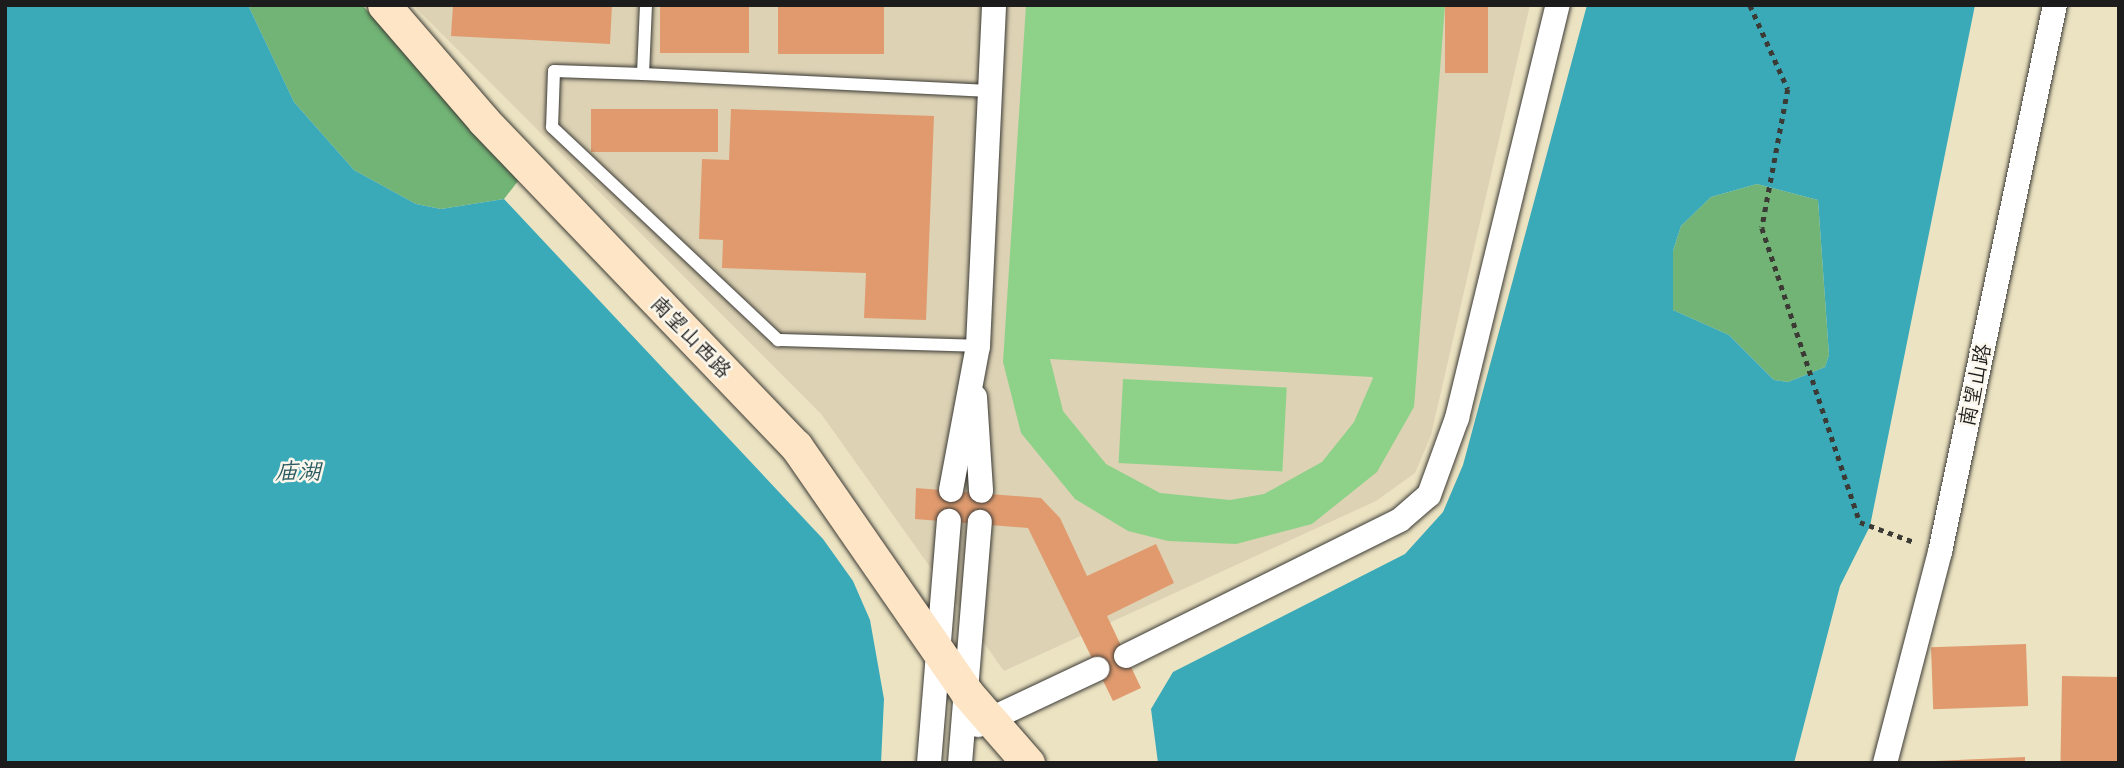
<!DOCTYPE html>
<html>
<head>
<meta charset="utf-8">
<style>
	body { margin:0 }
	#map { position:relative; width:2124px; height:768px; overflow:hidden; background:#ece3c2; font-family:Delius,"LXGW WenKai TC",sans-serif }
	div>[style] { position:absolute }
	.built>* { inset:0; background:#ddd2b4 }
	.green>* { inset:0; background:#8ed28a; transform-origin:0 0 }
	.forest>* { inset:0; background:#72b476 }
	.water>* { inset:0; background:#3aa9b8 }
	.building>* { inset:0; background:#e09a6e; transform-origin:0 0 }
	.path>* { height:4.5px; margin-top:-2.25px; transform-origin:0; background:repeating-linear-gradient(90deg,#3b3a35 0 5px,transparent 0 10px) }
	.roads { filter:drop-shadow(0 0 2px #3b3a35) drop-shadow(0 0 2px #3b3a35) }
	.lane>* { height:12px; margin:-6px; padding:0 6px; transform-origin:6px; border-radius:6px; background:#fff }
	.street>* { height:24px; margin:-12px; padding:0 12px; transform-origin:12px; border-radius:12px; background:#fff }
	.secondary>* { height:33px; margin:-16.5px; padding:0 16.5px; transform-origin:16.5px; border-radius:16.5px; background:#fde5c5 }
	span { translate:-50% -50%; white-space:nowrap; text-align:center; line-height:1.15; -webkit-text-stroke:5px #fbf7ec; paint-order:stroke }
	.street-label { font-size:21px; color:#1c1c1c }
	.water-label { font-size:23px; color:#2a5b62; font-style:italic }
	.frame { position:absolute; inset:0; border:7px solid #1c1c1c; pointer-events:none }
</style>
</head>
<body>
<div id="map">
	<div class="built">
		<i style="clip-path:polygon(413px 5px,1530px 5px,1431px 435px,1415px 473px,1376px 501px,1004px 671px,822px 415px)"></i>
	</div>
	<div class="green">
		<i style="clip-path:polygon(evenodd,1026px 5px,1445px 5px,1414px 407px,1377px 472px,1312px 524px,1236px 544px,1168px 541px,1128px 531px,1075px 499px,1021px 433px,1003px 362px,1026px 5px,1050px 359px,1372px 377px,1373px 378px,1354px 422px,1322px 462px,1264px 494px,1230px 500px,1160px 493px,1106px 464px,1063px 411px,1050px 359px)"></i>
		<i style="left:1123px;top:379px;width:164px;height:84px;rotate:3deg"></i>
	</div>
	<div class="forest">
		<i style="clip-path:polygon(248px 5px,362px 5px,522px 176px,504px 199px,441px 209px,416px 204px,354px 170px,294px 102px)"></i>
		<i style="clip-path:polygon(1757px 184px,1818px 200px,1829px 355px,1825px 367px,1788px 382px,1774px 380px,1729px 335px,1673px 310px,1673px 251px,1681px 226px,1711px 197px)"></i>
	</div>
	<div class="water">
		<i style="clip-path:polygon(5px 5px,248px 5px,294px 102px,354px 170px,416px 204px,441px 209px,504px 199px,823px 539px,853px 581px,870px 620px,884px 699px,881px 763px,5px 763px)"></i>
		<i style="clip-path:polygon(evenodd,1587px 5px,1975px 5px,1870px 526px,1840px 586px,1794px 763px,1158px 763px,1151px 709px,1173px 672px,1405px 554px,1443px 512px,1463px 465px,1587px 5px,1757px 184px,1818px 200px,1829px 355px,1825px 367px,1788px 382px,1774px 380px,1729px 335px,1673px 310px,1673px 251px,1681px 226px,1711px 197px,1757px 184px)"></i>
	</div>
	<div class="building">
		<i style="clip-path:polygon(453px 5px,612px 5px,610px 44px,451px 36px)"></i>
		<i style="left:660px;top:5px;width:89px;height:48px"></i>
		<i style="left:778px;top:5px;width:106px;height:49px"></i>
		<i style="left:1445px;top:5px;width:43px;height:68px"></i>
		<i style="left:591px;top:109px;width:127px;height:43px"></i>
		<i style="clip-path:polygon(731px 109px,934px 116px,926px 320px,864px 318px,866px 273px,722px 268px,723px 240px,699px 239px,702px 159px,729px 160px)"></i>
		<i style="clip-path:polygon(916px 488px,1041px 498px,1060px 518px,1087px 576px,1156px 544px,1174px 583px,1107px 616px,1141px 688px,1113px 701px,1028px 528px,915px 519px)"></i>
		<i style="left:2026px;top:644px;width:62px;height:95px;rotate:88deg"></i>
		<i style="left:2062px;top:676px;width:57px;height:85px;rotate:1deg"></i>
		<i style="clip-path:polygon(2025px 757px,2025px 763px,1935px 763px,1935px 761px)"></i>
	</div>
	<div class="path">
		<i style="left:1750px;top:5px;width:92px;rotate:65.7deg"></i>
		<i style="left:1788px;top:89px;width:141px;rotate:100.6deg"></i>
		<i style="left:1762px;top:228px;width:310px;rotate:71.6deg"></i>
		<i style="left:1860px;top:522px;width:58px;rotate:20.3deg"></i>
	</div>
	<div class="roads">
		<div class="lane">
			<i style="left:646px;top:5px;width:69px;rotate:92.5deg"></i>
			<i style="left:643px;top:74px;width:347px;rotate:2.8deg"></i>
			<i style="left:643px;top:74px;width:89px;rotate:-178.1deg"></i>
			<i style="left:554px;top:71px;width:56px;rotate:92deg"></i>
			<i style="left:552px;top:127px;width:311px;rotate:43.3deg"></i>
			<i style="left:778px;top:340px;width:200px;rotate:1.7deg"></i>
		</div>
		<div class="street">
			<i style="left:975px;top:397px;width:94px;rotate:86.3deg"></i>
			<i style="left:951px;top:490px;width:147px;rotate:-79.4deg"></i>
			<i style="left:978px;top:346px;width:341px;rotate:-87.3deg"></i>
			<i style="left:1126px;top:656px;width:306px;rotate:-26.4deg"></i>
			<i style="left:1400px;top:520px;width:38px;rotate:-41deg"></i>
			<i style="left:1429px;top:495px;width:82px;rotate:-70deg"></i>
			<i style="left:1457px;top:418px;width:425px;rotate:-76.3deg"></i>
			<i style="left:978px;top:725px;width:132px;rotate:-25.2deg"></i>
			<i style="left:929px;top:763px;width:243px;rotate:-85.3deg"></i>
			<i style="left:960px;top:763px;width:242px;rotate:-85.3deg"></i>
			<i style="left:1885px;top:763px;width:218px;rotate:-75.4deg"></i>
			<i style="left:1940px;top:552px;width:559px;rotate:-78.13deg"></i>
		</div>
		<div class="secondary">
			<i style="left:384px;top:5px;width:153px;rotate:49.2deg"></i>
			<i style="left:484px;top:121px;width:451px;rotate:46.2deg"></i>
			<i style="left:796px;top:446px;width:300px;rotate:55.3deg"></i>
			<i style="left:967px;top:693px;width:93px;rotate:48.9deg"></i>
		</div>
	</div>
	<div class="street-label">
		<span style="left:691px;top:337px;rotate:46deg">南望山西路</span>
		<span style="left:1975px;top:385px;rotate:-78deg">南望山路</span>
	</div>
	<div class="water-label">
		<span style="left:298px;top:471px">庙湖</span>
	</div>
	<div class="frame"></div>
</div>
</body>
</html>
